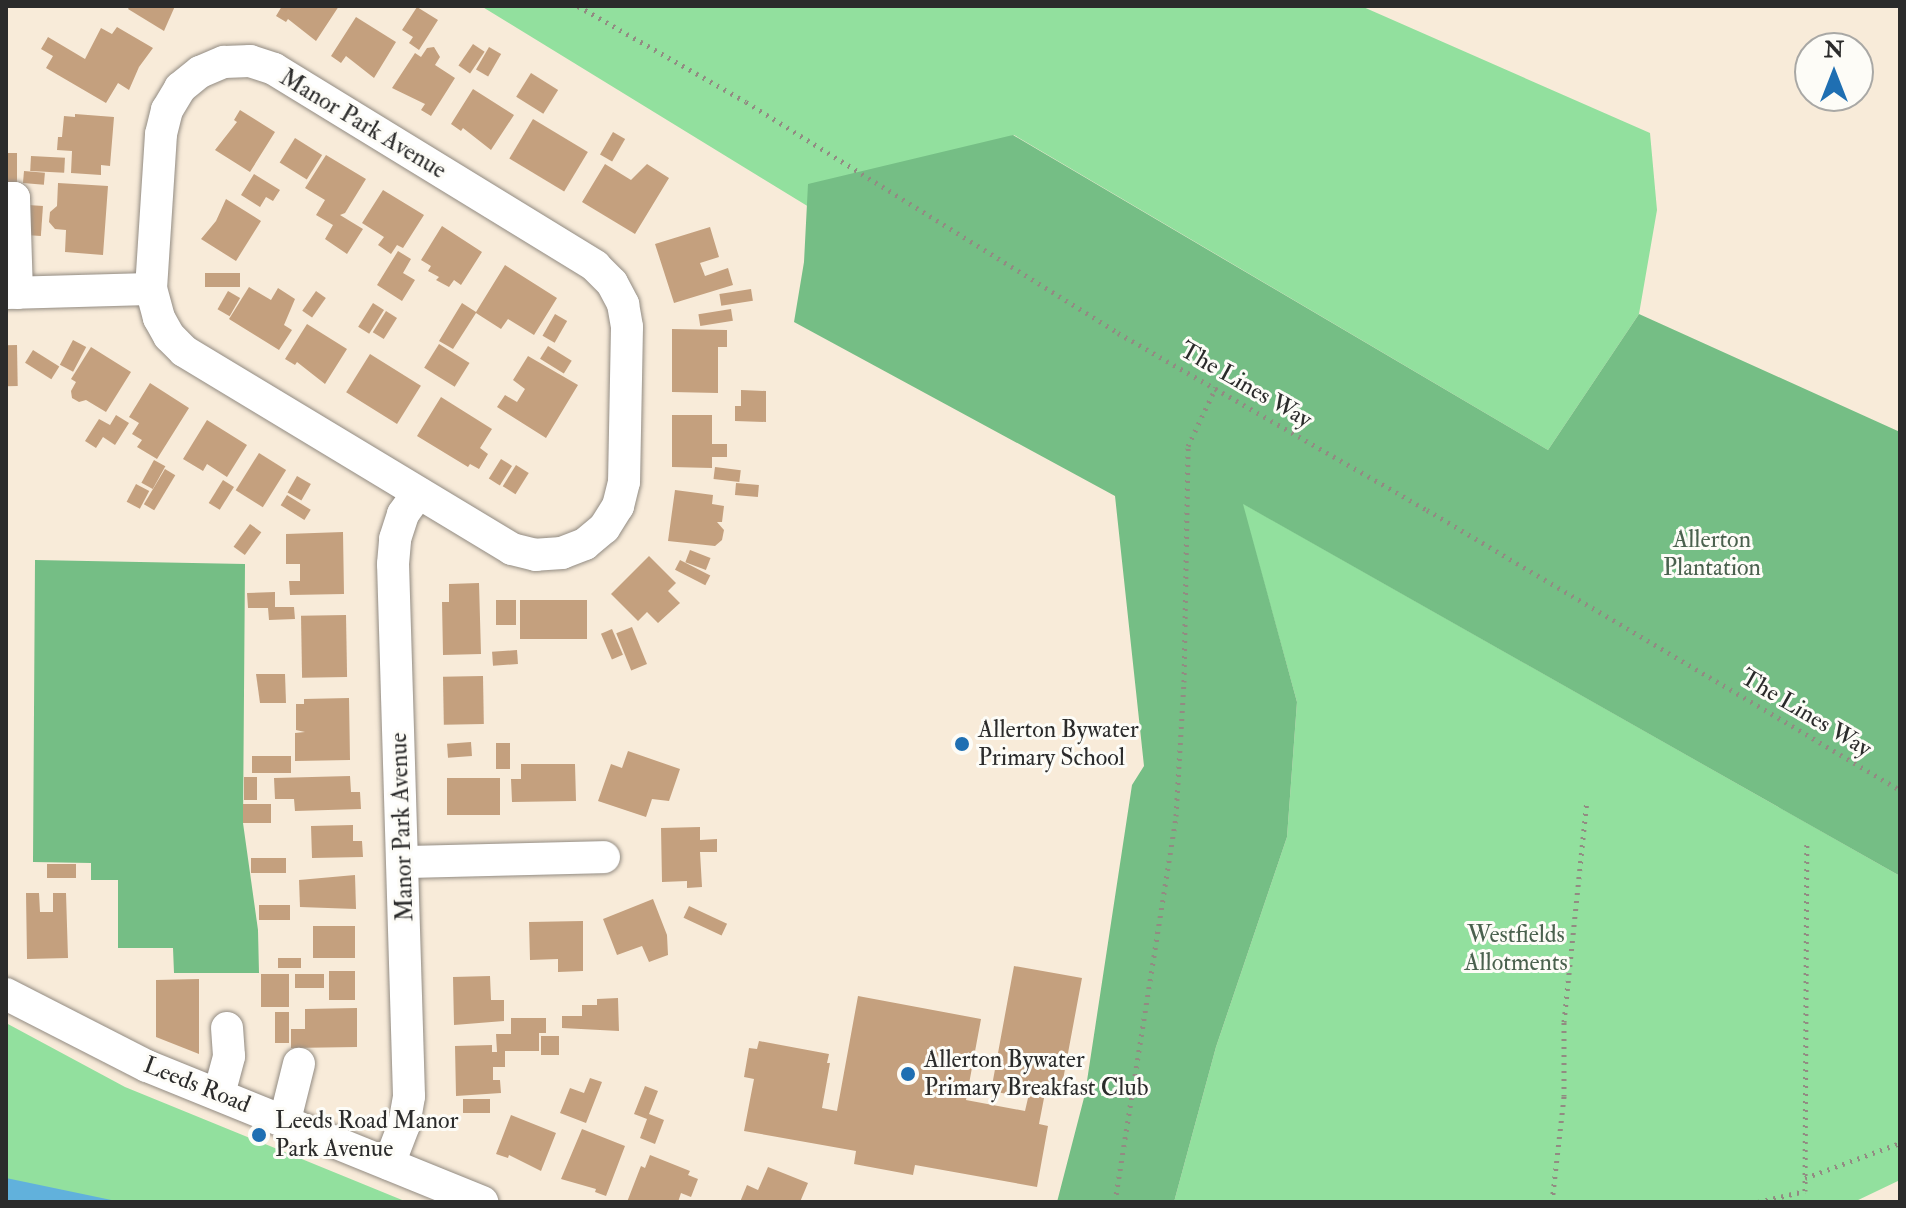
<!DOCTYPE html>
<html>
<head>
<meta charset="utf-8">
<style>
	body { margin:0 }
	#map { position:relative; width:1906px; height:1208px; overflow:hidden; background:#f8ebd9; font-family:"IM FELL Double Pica",serif }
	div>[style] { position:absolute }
	.green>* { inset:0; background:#92e09e }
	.forest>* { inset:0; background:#75be85 }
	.water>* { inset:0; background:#61b1dc }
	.building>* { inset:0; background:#c4a07e; transform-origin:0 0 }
	.path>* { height:5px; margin-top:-2.5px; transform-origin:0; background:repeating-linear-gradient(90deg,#928b82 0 2px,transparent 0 8px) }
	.roads { filter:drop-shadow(0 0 2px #928b82) drop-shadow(0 0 2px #928b82) }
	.minor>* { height:32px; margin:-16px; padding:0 16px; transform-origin:16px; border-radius:16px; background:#fff }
	.dots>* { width:22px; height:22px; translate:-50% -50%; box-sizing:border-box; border:4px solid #fdfcf7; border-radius:50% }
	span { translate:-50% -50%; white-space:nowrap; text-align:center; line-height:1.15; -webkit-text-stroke:6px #fdfcf7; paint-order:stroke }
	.street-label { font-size:24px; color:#2b2b2b }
	.park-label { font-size:24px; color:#4a614e }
	.poi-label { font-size:24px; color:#2b2b2b }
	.left { translate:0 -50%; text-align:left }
	.frame { position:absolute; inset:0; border:8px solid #2b2b2b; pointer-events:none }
	.north { position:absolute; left:1794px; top:32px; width:80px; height:80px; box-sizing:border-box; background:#fdfcf7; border:2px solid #a9a8a5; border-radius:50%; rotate:0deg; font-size:22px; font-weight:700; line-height:32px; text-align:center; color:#2b2b2b }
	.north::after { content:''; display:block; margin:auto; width:28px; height:36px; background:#1f6fb2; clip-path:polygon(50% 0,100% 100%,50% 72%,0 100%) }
</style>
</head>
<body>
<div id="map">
	<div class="green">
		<i style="clip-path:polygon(481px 6px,1361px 6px,1650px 133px,1657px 210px,1639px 314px,1548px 450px,1014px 135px,809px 207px)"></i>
		<i style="clip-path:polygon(1242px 503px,1900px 876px,1900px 1180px,1854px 1202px,1174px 1202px,1216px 1047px,1287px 837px,1297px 702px)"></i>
		<i style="clip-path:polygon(6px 1023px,125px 1087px,407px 1202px,6px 1202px)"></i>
	</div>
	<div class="forest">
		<i style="clip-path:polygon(1013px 135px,1548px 450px,1639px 314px,1900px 432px,1900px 876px,1243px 504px,1297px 702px,1287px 837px,1216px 1047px,1174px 1202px,1057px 1202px,1085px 1094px,1132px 785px,1144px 766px,1115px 496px,794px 322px,804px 262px,808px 184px)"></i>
		<i style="clip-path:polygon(35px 560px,245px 564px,243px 823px,258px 930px,259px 973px,174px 973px,173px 948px,118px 948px,118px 880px,91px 880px,91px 863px,33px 862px)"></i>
	</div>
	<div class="water">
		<i style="clip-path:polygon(6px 1178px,121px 1202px,6px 1202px)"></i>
	</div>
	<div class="building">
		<i style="clip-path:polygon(130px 6px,175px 6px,164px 31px,128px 9px)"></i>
		<i style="clip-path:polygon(282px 6px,339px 6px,316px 41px,288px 19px,286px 22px,276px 16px)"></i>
		<i style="clip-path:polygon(417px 7px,438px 20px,419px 50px,409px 43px,413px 37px,402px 30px)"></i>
		<i style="clip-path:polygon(356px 17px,396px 42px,374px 78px,346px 56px,341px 63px,331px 56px)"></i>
		<i style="clip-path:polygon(117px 27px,153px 48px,139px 67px,129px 90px,118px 83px,106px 103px,46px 68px,53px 56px,41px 49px,48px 37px,85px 59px,101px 28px,112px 34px)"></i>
		<i style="left:473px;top:44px;width:14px;height:26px;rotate:34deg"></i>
		<i style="clip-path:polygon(434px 47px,440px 57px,435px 65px,455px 78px,431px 116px,421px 110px,425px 104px,392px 88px,415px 53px,421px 57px,427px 48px)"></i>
		<i style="left:489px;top:47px;width:14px;height:26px;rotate:30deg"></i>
		<i style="left:531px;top:73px;width:32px;height:28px;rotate:32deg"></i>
		<i style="clip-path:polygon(473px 89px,514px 115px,491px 150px,463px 128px,461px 131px,451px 124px)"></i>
		<i style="clip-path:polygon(240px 110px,275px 132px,250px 172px,215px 150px,237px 122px,234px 120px)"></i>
		<i style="clip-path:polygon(75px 114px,114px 117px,110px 166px,101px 165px,101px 175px,71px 173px,72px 151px,57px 150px,58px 137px,62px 137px,64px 116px,75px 117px)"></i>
		<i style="left:533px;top:119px;width:64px;height:46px;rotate:31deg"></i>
		<i style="left:613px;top:132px;width:14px;height:26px;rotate:30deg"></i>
		<i style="left:295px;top:138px;width:32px;height:29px;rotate:32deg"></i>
		<i style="left:6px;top:153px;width:11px;height:30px"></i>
		<i style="clip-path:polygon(326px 155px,366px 179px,345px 213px,340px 215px,363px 229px,347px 254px,325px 239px,333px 225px,316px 215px,325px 200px,305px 188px)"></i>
		<i style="left:31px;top:156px;width:34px;height:15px;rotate:3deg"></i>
		<i style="clip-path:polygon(605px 164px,631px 180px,647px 164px,669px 178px,635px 234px,582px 202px)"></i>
		<i style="left:24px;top:171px;width:21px;height:12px;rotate:5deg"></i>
		<i style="clip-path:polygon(254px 174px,280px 190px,273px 201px,266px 197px,260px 207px,241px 195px)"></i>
		<i style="clip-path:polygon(58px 183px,108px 186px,103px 255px,65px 252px,66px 230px,55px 229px,49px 222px,50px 212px,57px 206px)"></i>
		<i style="clip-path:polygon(383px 190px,424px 215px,403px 248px,397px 245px,391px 254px,378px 245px,384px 237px,362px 223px)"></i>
		<i style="clip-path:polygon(226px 199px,261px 221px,236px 261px,201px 239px,216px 221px)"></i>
		<i style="left:28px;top:205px;width:15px;height:30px;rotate:4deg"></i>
		<i style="clip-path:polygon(442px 226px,482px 252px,461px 285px,454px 280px,449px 287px,436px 280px,439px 277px,428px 271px,431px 266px,421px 260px)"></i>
		<i style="clip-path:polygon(710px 227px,719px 257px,700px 263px,705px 276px,728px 268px,733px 285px,674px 303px,655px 244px)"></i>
		<i style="clip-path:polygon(398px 251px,411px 259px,403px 273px,415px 280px,402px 301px,377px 285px)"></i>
		<i style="clip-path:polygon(505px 265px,557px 298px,534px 335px,508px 319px,501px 329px,476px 313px,453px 349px,439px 341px,462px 303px,476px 312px)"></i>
		<i style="left:205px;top:273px;width:35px;height:14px"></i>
		<i style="clip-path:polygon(249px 287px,271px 300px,278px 288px,295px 299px,284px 325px,292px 330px,279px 350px,229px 319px)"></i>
		<i style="left:751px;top:289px;width:12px;height:32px;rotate:81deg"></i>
		<i style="left:228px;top:291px;width:14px;height:21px;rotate:30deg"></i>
		<i style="left:316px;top:291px;width:12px;height:24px;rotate:35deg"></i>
		<i style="left:373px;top:303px;width:13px;height:28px;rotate:32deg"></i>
		<i style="left:731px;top:309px;width:12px;height:33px;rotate:81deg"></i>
		<i style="left:386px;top:311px;width:13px;height:25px;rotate:32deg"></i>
		<i style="left:555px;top:314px;width:14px;height:25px;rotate:30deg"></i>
		<i style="clip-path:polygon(307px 324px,347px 349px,325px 384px,297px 362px,295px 365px,285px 359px)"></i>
		<i style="clip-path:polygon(672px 329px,727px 330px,727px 347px,718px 347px,718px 393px,672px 392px)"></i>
		<i style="left:73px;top:340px;width:15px;height:28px;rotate:28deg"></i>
		<i style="left:439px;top:344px;width:36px;height:28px;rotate:32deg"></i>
		<i style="left:17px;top:345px;width:41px;height:11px;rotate:89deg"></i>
		<i style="left:548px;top:346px;width:28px;height:15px;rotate:32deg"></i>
		<i style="clip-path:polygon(91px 347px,131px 372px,106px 412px,86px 400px,79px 402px,72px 398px,71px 391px,76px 382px,71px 379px)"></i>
		<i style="left:33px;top:350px;width:31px;height:15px;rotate:32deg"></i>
		<i style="left:370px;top:354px;width:60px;height:45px;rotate:32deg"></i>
		<i style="clip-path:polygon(528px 356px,578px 385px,546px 438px,497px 407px,505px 395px,517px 402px,525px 389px,513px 380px)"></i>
		<i style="clip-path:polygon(150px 383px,189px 408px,157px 459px,137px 447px,142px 440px,132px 434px,139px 423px,129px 417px)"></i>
		<i style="clip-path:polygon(741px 390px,766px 391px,766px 422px,735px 421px,735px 406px,741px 406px)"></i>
		<i style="clip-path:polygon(441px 397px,492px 429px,480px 448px,488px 454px,479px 469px,470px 464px,468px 467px,417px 436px)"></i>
		<i style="clip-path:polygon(116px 415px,129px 423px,115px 445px,103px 437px,96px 448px,85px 441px,99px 419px,110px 425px)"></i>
		<i style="clip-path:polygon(672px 415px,712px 415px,712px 444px,727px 444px,727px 457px,712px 457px,712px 468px,672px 467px)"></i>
		<i style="clip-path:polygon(207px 420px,247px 445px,227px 477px,207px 464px,203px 471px,183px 459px)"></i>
		<i style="left:259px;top:453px;width:32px;height:44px;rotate:32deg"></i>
		<i style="left:501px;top:459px;width:13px;height:23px;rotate:32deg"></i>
		<i style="left:154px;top:460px;width:13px;height:26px;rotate:29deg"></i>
		<i style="left:516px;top:465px;width:15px;height:25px;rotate:32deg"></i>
		<i style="left:715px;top:467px;width:26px;height:12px;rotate:7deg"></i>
		<i style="left:165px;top:469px;width:12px;height:41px;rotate:31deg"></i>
		<i style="left:297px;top:476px;width:16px;height:19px;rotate:30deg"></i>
		<i style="left:223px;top:480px;width:13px;height:27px;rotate:32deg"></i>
		<i style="left:736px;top:483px;width:23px;height:12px;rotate:5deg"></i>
		<i style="left:136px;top:484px;width:15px;height:20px;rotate:28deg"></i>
		<i style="clip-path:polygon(675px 490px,713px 495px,712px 504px,724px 506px,722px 522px,717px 522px,724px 530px,722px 540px,715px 546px,668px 541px)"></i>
		<i style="left:287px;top:495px;width:28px;height:12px;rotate:32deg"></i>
		<i style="left:250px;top:524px;width:14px;height:28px;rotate:36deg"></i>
		<i style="clip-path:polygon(343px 532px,344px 594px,290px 595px,289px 581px,300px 581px,300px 564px,286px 564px,286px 534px)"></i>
		<i style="left:690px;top:550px;width:22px;height:13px;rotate:21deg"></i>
		<i style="clip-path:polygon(649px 556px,676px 583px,668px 591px,680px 603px,658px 623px,647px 612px,638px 621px,611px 594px)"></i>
		<i style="left:680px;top:560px;width:34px;height:11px;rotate:27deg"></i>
		<i style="clip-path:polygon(479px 583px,481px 654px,443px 655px,442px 602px,449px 602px,449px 584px)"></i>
		<i style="clip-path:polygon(275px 592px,275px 607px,294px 607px,295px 619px,269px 620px,268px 608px,248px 608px,247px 593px)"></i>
		<i style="left:496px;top:600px;width:20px;height:25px"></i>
		<i style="left:587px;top:600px;width:39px;height:67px;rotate:90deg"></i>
		<i style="left:346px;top:615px;width:62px;height:45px;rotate:89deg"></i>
		<i style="left:632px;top:627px;width:40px;height:17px;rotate:68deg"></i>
		<i style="left:612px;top:629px;width:28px;height:12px;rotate:67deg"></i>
		<i style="left:517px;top:650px;width:14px;height:25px;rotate:86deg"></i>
		<i style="clip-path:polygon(256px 674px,285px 674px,286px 703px,260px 703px)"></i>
		<i style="left:483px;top:676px;width:48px;height:40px;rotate:89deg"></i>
		<i style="clip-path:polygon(349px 698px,350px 760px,295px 761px,295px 733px,305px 732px,296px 730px,296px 704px,304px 704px,304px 699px)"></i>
		<i style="left:471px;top:742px;width:14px;height:24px;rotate:86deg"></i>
		<i style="left:496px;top:743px;width:14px;height:26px"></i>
		<i style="clip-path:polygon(628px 751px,680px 769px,669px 801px,652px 799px,646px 817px,598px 801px,611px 764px,622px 768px)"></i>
		<i style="left:291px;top:756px;width:17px;height:39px;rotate:90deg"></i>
		<i style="clip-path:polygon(521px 764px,575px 764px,576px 801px,512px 802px,511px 779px,521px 779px)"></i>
		<i style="clip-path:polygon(350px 776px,351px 792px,360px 792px,361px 809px,295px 811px,294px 799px,275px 799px,274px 778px)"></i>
		<i style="left:244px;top:777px;width:13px;height:23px"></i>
		<i style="left:447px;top:778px;width:53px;height:37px"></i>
		<i style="left:243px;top:804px;width:28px;height:19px"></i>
		<i style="clip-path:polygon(353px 825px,353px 841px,362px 841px,363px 857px,312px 858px,311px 826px)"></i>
		<i style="clip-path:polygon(700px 827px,700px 840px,717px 839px,717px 852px,700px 852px,702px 887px,687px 888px,687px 881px,662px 882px,661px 828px)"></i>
		<i style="left:251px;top:858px;width:35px;height:15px"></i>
		<i style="left:76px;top:864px;width:14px;height:29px;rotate:90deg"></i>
		<i style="clip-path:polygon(355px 875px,356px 909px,300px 907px,299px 880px)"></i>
		<i style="clip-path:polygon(26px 893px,39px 893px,40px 912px,53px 912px,53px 893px,66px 893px,68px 958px,27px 959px)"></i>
		<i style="clip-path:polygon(653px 899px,667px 935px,668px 955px,649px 962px,642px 946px,617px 955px,603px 919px)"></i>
		<i style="left:259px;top:905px;width:31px;height:15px"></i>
		<i style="left:689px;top:906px;width:42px;height:13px;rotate:25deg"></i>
		<i style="clip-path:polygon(583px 921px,583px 971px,558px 972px,558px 959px,530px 960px,529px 922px)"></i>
		<i style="left:355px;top:926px;width:32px;height:42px;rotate:90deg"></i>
		<i style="left:278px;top:958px;width:23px;height:10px"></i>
		<i style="clip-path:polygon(1014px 966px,1082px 978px,1060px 1096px,1045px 1093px,1039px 1124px,1048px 1126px,1037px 1187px,915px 1165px,913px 1175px,854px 1164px,856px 1151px,744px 1131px,754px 1079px,744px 1077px,749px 1048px,757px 1049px,759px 1041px,829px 1054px,827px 1063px,830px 1063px,822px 1108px,837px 1111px,858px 996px,981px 1019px,966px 1100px,1025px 1111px,1028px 1098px,991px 1091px)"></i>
		<i style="left:355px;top:971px;width:29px;height:26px;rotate:90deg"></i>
		<i style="left:289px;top:974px;width:33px;height:28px;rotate:90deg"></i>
		<i style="left:324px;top:974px;width:14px;height:29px;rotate:90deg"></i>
		<i style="clip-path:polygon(490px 976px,491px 1000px,504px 1000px,504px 1021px,454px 1025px,453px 977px)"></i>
		<i style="clip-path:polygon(199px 979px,199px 1054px,156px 1037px,156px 980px)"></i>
		<i style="clip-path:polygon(618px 998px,619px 1031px,562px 1028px,562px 1016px,582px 1016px,582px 1005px,597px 1005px,597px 999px)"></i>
		<i style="clip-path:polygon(357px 1008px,357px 1047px,291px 1048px,291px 1029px,305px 1029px,305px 1009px)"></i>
		<i style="left:275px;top:1012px;width:14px;height:31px"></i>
		<i style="clip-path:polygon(511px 1018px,546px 1018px,546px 1033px,539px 1033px,539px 1051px,505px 1051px,505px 1067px,493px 1067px,493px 1080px,500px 1080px,501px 1093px,456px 1096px,455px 1046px,492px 1045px,492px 1052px,497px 1052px,496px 1034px,511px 1034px)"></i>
		<i style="left:541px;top:1036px;width:18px;height:19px"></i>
		<i style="clip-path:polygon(590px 1078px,602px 1082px,586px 1123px,560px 1113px,570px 1088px,584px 1093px)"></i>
		<i style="clip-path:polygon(645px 1086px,658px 1091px,649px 1114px,664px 1120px,655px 1144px,640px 1138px,647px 1119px,634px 1114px)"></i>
		<i style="left:463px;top:1099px;width:27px;height:14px"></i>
		<i style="clip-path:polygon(511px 1115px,556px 1133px,541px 1171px,509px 1155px,508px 1158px,496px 1154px)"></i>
		<i style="clip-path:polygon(582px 1129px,625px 1146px,606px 1196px,595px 1192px,596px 1189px,561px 1179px)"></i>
		<i style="clip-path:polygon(650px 1155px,690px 1171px,688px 1175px,698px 1179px,691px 1197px,681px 1193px,678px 1202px,627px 1202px,641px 1166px,645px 1168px)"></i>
		<i style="clip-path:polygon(768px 1167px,808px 1183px,800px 1202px,740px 1202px,747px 1185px,758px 1190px)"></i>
	</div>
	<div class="path">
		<i style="left:578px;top:6px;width:193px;rotate:29.7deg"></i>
		<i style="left:746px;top:102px;width:438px;rotate:31.8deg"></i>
		<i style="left:1118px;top:333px;width:356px;rotate:29.8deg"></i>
		<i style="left:1427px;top:510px;width:550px;rotate:30.62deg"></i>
		<i style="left:1805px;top:1178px;width:101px;rotate:-20.2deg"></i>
		<i style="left:1033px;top:1202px;width:7px;rotate:-74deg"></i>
		<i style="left:1115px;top:1202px;width:391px;rotate:-81deg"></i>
		<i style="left:1176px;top:816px;width:134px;rotate:-86.6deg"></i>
		<i style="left:1184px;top:682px;width:236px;rotate:-89deg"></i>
		<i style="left:1188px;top:446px;width:65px;rotate:-64.6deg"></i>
		<i style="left:1552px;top:1202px;width:107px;rotate:-83.5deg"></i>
		<i style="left:1564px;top:1096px;width:74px;rotate:-90deg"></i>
		<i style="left:1564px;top:1022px;width:222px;rotate:-84.1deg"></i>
		<i style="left:1758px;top:1202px;width:48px;rotate:-13.2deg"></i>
		<i style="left:1805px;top:1191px;width:347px;rotate:-89.7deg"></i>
	</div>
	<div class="roads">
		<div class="minor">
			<i style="left:250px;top:61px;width:25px;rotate:18deg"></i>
			<i style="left:274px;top:69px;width:377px;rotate:31.5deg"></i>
			<i style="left:595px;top:266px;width:24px;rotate:45deg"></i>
			<i style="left:612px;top:283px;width:24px;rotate:62deg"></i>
			<i style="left:623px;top:304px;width:23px;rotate:80deg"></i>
			<i style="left:627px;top:327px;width:155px;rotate:91.1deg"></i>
			<i style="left:624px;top:482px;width:25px;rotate:104deg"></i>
			<i style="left:618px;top:506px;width:26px;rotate:122deg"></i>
			<i style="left:604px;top:528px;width:25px;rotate:140deg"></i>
			<i style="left:585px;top:544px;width:25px;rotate:159deg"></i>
			<i style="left:562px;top:553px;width:26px;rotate:176deg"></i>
			<i style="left:536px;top:555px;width:25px;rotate:-166deg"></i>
			<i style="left:512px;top:549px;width:383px;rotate:-148.9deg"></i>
			<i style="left:184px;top:351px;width:21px;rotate:-135deg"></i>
			<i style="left:169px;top:336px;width:21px;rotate:-119deg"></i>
			<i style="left:159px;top:318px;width:30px;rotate:-105deg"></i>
			<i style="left:151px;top:289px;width:155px;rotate:-86.3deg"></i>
			<i style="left:161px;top:134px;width:25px;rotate:-76deg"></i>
			<i style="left:167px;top:110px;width:26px;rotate:-59deg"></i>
			<i style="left:180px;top:88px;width:26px;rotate:-39deg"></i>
			<i style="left:200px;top:72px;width:26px;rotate:-23deg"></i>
			<i style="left:224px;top:62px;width:26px;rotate:-2deg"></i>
			<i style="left:6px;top:198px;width:8px"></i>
			<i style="left:14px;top:198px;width:95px;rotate:88.2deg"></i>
			<i style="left:6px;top:293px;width:145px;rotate:-1.6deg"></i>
			<i style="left:404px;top:862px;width:200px;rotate:-1.4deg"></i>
			<i style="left:6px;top:994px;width:158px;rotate:27.1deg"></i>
			<i style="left:147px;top:1066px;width:362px;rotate:22.1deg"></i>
			<i style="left:219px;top:1094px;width:39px;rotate:-75deg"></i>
			<i style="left:229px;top:1056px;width:28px;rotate:-94deg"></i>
			<i style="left:285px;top:1120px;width:58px;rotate:-76deg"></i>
			<i style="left:389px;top:1164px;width:42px;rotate:-69deg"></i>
			<i style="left:404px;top:1125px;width:29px;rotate:-80deg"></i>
			<i style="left:409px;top:1096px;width:532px;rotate:-91.72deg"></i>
			<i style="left:393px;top:564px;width:25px;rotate:-85deg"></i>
			<i style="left:395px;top:539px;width:26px;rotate:-72deg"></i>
			<i style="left:403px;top:514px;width:26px;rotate:-54deg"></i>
		</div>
	</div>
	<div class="dots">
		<i style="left:962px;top:744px;background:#1f6fb2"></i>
		<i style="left:908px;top:1074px;background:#1f6fb2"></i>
		<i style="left:259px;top:1135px;background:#1f6fb2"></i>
	</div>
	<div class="street-label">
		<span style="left:363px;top:124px;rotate:31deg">Manor Park Avenue</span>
		<span style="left:1246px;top:385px;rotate:30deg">The Lines Way</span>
		<span style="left:1806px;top:713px;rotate:31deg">The Lines Way</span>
		<span style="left:402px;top:827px;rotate:-92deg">Manor Park Avenue</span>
		<span style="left:197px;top:1085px;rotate:22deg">Leeds Road</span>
	</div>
	<div class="park-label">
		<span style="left:1712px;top:554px">Allerton<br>Plantation</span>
		<span style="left:1516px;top:949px">Westfields<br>Allotments</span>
	</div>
	<div class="poi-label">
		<span class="left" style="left:978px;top:744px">Allerton Bywater<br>Primary School</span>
		<span class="left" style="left:924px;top:1074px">Allerton Bywater<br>Primary Breakfast Club</span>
		<span class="left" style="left:275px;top:1135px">Leeds Road Manor<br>Park Avenue</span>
	</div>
	<div class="frame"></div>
	<div class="north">N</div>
</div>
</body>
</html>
